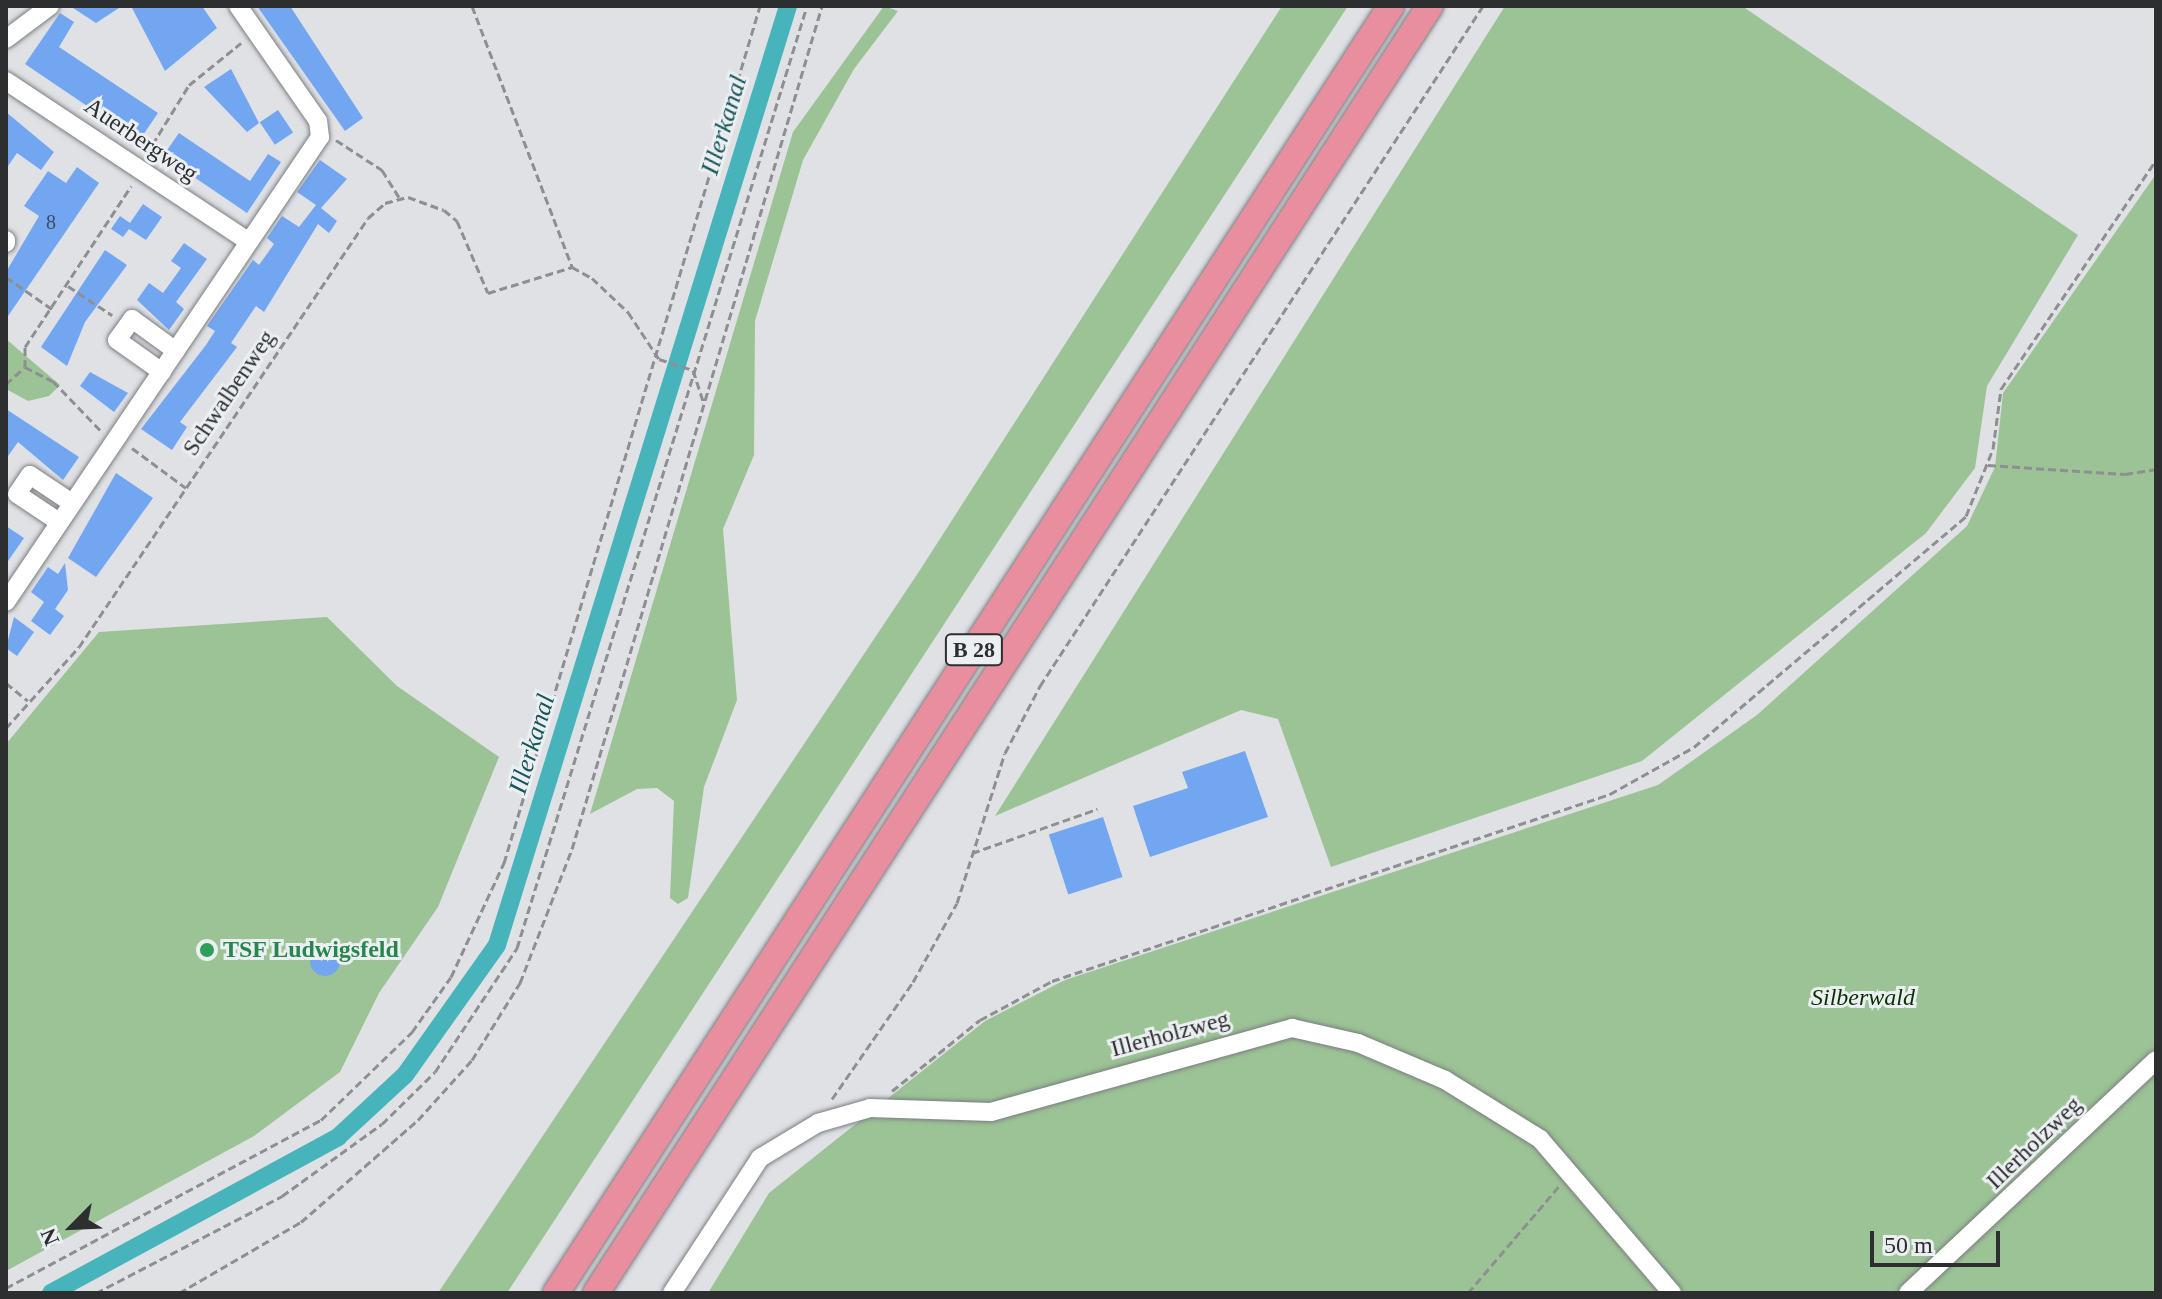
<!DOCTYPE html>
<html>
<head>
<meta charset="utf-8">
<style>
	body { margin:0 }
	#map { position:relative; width:2162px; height:1299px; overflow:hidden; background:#dfe1e5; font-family:Georgia,serif }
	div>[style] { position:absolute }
	.green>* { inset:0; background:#9cc395 }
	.canal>* { height:18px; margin:-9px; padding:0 9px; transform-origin:9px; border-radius:9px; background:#47b4bb }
	.building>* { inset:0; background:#73a6f1; transform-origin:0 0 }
	.round { border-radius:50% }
	.path>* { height:3px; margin-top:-1.5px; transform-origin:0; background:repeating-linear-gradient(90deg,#8e8f92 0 8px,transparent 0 12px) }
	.roads { filter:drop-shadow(0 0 2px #7b7e81) drop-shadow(0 0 2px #7b7e81) }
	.minor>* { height:18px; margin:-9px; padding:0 9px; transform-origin:9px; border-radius:9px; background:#fff }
	.highway>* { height:26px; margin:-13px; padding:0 13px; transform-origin:13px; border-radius:13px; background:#e88e9e }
	.dots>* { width:22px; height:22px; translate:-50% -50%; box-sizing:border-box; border:4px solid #eceff2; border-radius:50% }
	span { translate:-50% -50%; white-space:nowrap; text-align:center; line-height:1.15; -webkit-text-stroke:6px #eceff2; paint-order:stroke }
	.number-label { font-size:20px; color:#3e4c60 }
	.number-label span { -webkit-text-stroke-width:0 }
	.shield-label span { padding:2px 6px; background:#eceff2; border:2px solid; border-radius:6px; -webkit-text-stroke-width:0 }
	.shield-label { font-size:22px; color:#2d2e2f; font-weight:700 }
	.street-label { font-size:24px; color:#2d2e2f }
	.leisure-label { font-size:24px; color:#27864d; font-weight:700 }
	.left { translate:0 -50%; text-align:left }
	.park-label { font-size:24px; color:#073300; font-style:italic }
	.water-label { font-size:26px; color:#18565a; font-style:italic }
	.frame { position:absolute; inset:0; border:8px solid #2d2e2f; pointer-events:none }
	.north { position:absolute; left:32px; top:1187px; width:80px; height:80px; -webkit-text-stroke:6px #eceff2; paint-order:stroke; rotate:246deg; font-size:22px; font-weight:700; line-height:32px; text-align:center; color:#2d2e2f }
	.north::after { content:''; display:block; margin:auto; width:28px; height:36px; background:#2d2e2f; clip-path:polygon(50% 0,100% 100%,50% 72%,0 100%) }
	.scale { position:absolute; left:1870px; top:1231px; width:130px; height:36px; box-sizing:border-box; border:4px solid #2d2e2f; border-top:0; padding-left:10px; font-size:24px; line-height:28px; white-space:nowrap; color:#2d2e2f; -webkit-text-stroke:6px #eceff2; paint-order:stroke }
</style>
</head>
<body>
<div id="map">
	<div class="green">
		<i style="clip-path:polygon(884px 6px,898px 11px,854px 69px,803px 160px,755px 321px,754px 455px,723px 529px,737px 700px,704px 787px,688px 898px,678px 904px,670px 898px,674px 801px,657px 788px,637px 789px,590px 814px,793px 132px)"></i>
		<i style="clip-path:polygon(1282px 6px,1348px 6px,507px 1293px,438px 1293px,920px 570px)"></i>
		<i style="clip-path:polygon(1505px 6px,1742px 6px,2078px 235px,1987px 386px,1975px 468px,1926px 533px,1642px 761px,1331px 867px,1278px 719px,1241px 710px,995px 816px)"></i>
		<i style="clip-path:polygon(2156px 174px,2156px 1293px,708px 1293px,769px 1193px,985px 1021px,1065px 980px,1658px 785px,1757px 715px,1967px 526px,1995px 467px,2003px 393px)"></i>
		<i style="clip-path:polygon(6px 339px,60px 385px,49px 396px,28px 401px,6px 389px)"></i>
		<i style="clip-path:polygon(327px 617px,397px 686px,499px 757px,438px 907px,379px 993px,340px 1072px,254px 1136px,6px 1271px,6px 744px,99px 632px)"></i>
	</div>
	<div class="canal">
		<i style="left:51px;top:1293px;width:327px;rotate:-28.5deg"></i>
		<i style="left:338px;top:1137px;width:91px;rotate:-42.8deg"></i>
		<i style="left:405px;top:1075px;width:159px;rotate:-54.7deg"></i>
		<i style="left:497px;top:945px;width:983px;rotate:-72.78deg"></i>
	</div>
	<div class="building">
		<i style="clip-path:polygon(70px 6px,122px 6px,96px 23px)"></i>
		<i style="clip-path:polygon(131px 6px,202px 6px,217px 28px,165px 71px)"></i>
		<i style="clip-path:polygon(257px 6px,290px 6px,363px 118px,345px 131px)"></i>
		<i style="clip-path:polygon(60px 13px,74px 22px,59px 47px,158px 113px,139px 141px,25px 64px)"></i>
		<i style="clip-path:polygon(231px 69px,259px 123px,247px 132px,204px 87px)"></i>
		<i style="left:278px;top:110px;width:27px;height:22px;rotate:56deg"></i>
		<i style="clip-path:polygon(6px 112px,54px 152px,41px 170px,17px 153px,6px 169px)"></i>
		<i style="clip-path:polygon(179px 133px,250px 181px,268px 154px,281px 162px,247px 213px,163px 156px)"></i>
		<i style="clip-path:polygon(320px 160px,347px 179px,321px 208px,337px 221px,329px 233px,318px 224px,264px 312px,256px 306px,231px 343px,237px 347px,180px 422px,187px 427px,172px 450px,141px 429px,206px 345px,215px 331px,207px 326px,253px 260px,259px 265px,274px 244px,267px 238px,282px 216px,299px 227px,316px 205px,297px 192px)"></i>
		<i style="clip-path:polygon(77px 167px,99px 183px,6px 319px,6px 272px,39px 216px,24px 206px,48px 171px,66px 183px)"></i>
		<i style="clip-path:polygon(143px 204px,162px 217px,146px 240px,129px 229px,123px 237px,111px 229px,120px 216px,130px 223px)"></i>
		<i style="clip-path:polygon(184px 243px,207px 259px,176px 302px,184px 309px,169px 330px,137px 300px,149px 283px,163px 293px,181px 268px,171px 261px)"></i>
		<i style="clip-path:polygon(105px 250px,127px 265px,85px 322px,67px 366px,41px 347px)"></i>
		<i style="clip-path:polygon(90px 372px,128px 393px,114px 412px,80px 386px)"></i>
		<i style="clip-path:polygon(6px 409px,79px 457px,63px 480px,18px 442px,6px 459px)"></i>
		<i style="clip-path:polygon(116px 473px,153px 498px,96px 577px,68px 558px)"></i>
		<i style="clip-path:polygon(6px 526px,24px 538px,6px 564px)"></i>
		<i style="clip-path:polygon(65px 563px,68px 590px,55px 609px,64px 616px,50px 635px,31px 621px,44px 602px,31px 592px,48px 567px,58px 574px)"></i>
		<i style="clip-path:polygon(14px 617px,34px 632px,17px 656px,6px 648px)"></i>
		<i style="clip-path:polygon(1245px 751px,1268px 817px,1150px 857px,1133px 806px,1188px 788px,1182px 772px)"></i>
		<i style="left:1103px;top:817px;width:63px;height:57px;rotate:72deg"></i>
		<i class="round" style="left:310px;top:946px;width:30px;height:30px"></i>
	</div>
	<div class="path">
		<i style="left:472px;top:6px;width:280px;rotate:69deg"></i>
		<i style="left:336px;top:140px;width:55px;rotate:33.1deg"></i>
		<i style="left:382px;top:170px;width:32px;rotate:58deg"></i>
		<i style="left:146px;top:155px;width:82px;rotate:-58.4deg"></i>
		<i style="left:189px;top:85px;width:67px;rotate:-38.9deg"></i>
		<i style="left:6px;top:277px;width:56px;rotate:34.8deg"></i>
		<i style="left:68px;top:286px;width:53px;rotate:33.4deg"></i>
		<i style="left:25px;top:367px;width:20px;rotate:-90deg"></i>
		<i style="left:25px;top:347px;width:193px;rotate:-56.6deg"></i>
		<i style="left:6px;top:384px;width:25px;rotate:-42deg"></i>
		<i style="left:25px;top:367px;width:31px;rotate:27deg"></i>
		<i style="left:53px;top:381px;width:69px;rotate:46.2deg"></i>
		<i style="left:132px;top:448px;width:67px;rotate:36.5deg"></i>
		<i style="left:1988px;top:465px;width:137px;rotate:3.8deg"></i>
		<i style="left:2125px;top:474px;width:31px;rotate:-9deg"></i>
		<i style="left:6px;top:683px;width:28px;rotate:39deg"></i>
		<i style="left:6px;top:728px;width:109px;rotate:-48deg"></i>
		<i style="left:79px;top:647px;width:517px;rotate:-56.03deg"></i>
		<i style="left:368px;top:218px;width:23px;rotate:-41deg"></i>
		<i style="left:385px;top:203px;width:24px;rotate:-15deg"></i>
		<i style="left:408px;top:197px;width:38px;rotate:20deg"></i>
		<i style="left:444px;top:210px;width:17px;rotate:40deg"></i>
		<i style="left:457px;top:221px;width:78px;rotate:66.7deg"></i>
		<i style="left:488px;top:293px;width:88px;rotate:-17.2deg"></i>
		<i style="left:572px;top:267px;width:23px;rotate:29deg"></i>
		<i style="left:592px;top:278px;width:50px;rotate:43.4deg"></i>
		<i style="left:628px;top:312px;width:56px;rotate:56.6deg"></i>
		<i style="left:659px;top:359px;width:36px;rotate:18deg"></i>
		<i style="left:693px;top:370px;width:35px;rotate:72deg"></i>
		<i style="left:972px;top:853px;width:133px;rotate:-19.4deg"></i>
		<i style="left:892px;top:1091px;width:113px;rotate:-38.9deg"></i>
		<i style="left:980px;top:1020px;width:82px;rotate:-28.4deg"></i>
		<i style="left:1052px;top:981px;width:589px;rotate:-18.53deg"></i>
		<i style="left:1610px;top:794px;width:96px;rotate:-29.2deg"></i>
		<i style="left:1694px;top:747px;width:357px;rotate:-40.3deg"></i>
		<i style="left:1966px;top:516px;width:72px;rotate:-68.1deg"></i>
		<i style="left:1993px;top:449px;width:61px;rotate:-82.4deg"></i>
		<i style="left:2001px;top:389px;width:277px;rotate:-55.9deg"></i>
		<i style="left:832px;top:1099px;width:142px;rotate:-55.3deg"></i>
		<i style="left:913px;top:982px;width:90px;rotate:-60.9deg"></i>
		<i style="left:957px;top:903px;width:157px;rotate:-72.3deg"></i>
		<i style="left:1005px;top:753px;width:76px;rotate:-62.4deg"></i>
		<i style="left:1040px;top:686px;width:812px;rotate:-56.92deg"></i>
		<i style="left:6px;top:1288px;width:357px;rotate:-28.1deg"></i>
		<i style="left:321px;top:1120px;width:127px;rotate:-44deg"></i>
		<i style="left:412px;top:1032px;width:67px;rotate:-54.7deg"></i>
		<i style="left:451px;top:977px;width:126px;rotate:-65.1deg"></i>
		<i style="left:504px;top:863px;width:894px;rotate:-73.37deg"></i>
		<i style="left:96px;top:1293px;width:210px;rotate:-27.5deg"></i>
		<i style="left:282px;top:1196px;width:123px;rotate:-35.8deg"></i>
		<i style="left:382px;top:1124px;width:74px;rotate:-44.5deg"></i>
		<i style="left:435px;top:1072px;width:149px;rotate:-56.5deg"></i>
		<i style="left:517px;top:948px;width:986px;rotate:-72.89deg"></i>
		<i style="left:179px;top:1293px;width:141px;rotate:-30.2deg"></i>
		<i style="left:301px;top:1222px;width:155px;rotate:-41.1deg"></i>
		<i style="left:418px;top:1120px;width:81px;rotate:-48deg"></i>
		<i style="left:472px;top:1060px;width:91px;rotate:-58.1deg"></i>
		<i style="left:520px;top:983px;width:144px;rotate:-68.8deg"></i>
		<i style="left:572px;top:849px;width:879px;rotate:-73.48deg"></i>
		<i style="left:1468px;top:1293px;width:140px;rotate:-49.6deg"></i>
	</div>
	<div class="roads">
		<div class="minor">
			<i style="left:6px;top:39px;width:55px;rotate:-36.9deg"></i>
			<i style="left:6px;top:81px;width:290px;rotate:33.5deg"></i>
			<i style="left:6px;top:240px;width:3px;rotate:90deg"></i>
			<i style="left:162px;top:372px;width:55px;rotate:-144.6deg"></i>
			<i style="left:117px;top:340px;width:26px;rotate:-54deg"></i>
			<i style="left:132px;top:319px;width:54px;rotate:36deg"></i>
			<i style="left:59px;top:522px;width:50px;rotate:-146.3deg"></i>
			<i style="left:17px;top:494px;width:23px;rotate:-56deg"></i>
			<i style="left:30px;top:475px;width:50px;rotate:33.7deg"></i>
			<i style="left:6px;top:602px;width:561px;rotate:-55.97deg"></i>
			<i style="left:320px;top:137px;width:16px;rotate:-97deg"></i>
			<i style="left:318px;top:121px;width:140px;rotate:-124.8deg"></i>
			<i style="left:672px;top:1293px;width:161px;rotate:-56.9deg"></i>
			<i style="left:760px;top:1158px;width:68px;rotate:-31.1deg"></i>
			<i style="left:818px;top:1123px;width:54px;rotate:-16.1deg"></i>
			<i style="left:870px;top:1108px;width:121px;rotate:1.9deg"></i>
			<i style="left:991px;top:1112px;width:313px;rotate:-15.6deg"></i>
			<i style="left:1292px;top:1028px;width:68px;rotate:12.8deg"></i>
			<i style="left:1358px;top:1043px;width:95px;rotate:23deg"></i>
			<i style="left:1445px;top:1080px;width:112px;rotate:31.8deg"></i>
			<i style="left:1540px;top:1139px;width:203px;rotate:49.4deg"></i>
			<i style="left:1908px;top:1293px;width:340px;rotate:-43.2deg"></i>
		</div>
		<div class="highway">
			<i style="left:556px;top:1293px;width:1534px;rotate:-57.02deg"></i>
			<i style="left:596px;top:1293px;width:1534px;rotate:-57.06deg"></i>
		</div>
	</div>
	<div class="dots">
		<i style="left:207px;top:950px;background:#2e9e5b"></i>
	</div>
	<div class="number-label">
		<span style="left:51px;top:222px">8</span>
	</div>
	<div class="shield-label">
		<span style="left:974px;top:650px">B 28</span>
	</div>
	<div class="street-label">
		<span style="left:141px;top:140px;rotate:34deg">Auerbergweg</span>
		<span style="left:229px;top:393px;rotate:-56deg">Schwalbenweg</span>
		<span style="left:1170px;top:1034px;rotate:-15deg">Illerholzweg</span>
		<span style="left:2034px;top:1143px;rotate:-44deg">Illerholzweg</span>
	</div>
	<div class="leisure-label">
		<span class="left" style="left:223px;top:950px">TSF Ludwigsfeld</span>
	</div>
	<div class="park-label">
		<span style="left:1863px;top:998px">Silberwald</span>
	</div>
	<div class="water-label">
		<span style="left:724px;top:125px;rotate:-73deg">Illerkanal</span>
		<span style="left:532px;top:744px;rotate:-73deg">Illerkanal</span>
	</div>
	<div class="frame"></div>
	<div class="north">N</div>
	<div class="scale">50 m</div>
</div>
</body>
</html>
